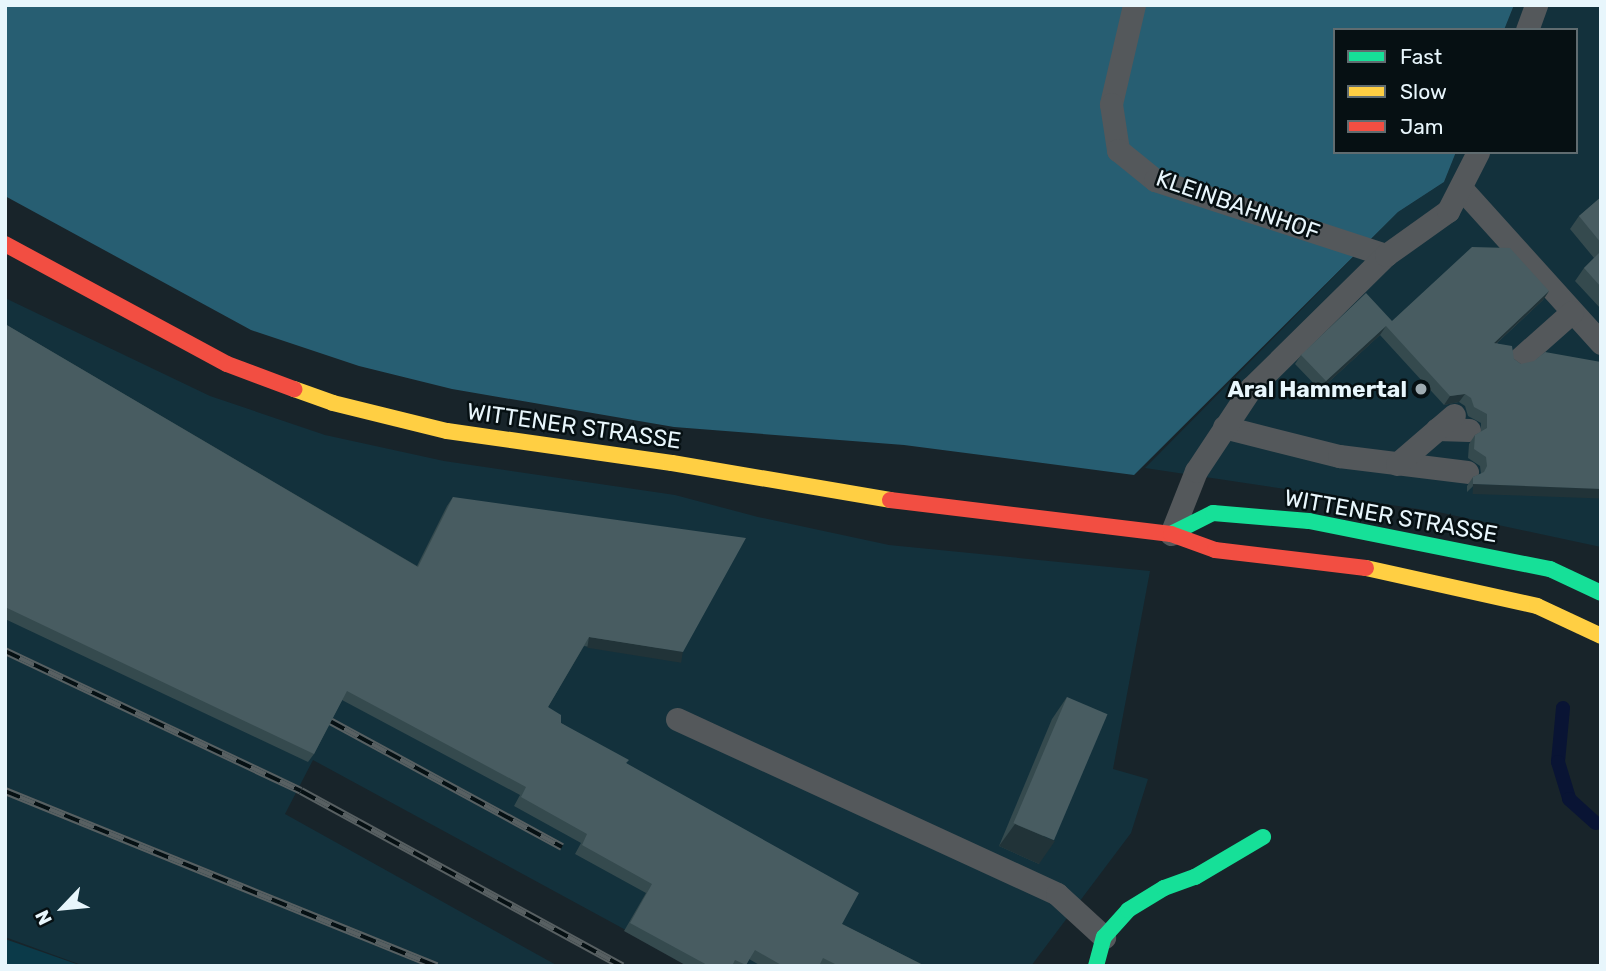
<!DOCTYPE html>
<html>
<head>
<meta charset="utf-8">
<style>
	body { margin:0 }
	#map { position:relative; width:1606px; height:971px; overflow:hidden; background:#18242a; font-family:Rubik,sans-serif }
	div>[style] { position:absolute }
	.built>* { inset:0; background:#13313c }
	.green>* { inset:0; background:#0b3a49 }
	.forest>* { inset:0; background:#275e72 }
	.stream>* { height:14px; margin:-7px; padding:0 7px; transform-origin:7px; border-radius:7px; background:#091434 }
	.lane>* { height:23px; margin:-11.5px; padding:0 11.5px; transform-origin:11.5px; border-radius:11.5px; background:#54585b }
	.fast>* { height:16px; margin:-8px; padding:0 8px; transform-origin:8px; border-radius:8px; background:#16e098 }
	.slow>* { height:16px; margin:-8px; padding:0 8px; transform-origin:8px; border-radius:8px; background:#ffcf43 }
	.jam>* { height:16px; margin:-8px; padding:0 8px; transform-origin:8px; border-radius:8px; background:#f24e42 }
	.rail>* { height:8px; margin-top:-4px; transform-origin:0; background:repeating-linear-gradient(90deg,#061013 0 16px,#586062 0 32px); box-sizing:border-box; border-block:2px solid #586062 }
	.wall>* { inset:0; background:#354a4e }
	.shaded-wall>* { inset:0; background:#213338; transform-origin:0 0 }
	.building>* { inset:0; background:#485c61; transform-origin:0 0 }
	.dots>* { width:19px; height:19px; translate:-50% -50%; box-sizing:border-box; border:4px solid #061013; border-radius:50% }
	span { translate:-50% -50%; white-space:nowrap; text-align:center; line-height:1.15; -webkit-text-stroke:5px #061013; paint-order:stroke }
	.street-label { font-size:23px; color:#e8f6fc }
	.poi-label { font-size:23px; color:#e8f6fc; font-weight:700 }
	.right { translate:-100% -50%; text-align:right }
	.frame { position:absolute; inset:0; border:7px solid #e8f6fc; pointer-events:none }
	.legend { position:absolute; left:1333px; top:28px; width:245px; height:126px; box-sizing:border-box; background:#061013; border:2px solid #606c70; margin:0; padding:9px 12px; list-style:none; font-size:21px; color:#e8f6fc }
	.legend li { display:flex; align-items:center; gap:14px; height:35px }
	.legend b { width:35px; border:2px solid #606c70 }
	.north { position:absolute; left:28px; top:873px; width:70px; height:70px; -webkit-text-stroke:5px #061013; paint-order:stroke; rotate:244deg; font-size:19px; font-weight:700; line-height:28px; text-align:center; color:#e8f6fc }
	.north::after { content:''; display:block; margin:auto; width:24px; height:32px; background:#e8f6fc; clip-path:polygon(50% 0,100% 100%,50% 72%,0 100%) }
</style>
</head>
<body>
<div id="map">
	<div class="built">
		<i style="clip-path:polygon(1514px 5px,1601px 5px,1601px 547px,1438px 512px,1145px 468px,1398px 212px,1444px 182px,1456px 152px,1576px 152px,1576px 30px,1504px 30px)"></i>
		<i style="clip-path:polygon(5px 298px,210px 396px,325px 435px,444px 461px,675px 495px,758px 517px,889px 545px,1150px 571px,1113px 769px,1148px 779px,1131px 833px,1031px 966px,692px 966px,313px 760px,285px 814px,558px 966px,84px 966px,5px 937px)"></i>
	</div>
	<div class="green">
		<i style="clip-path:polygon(5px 939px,82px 966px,5px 966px)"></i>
	</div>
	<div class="forest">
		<i style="clip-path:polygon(5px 5px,1514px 5px,1504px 30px,1335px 30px,1335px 152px,1456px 152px,1444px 182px,1398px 212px,1134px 475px,904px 445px,674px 427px,452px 389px,359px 366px,251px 330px,5px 196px)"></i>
	</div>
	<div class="stream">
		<i style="left:1563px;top:708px;width:54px;rotate:95.3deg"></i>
		<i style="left:1558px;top:762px;width:39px;rotate:73deg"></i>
		<i style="left:1569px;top:799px;width:36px;rotate:42deg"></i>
	</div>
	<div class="lane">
		<i style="left:1134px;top:5px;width:102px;rotate:103.1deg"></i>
		<i style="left:1111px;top:104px;width:47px;rotate:81.3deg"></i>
		<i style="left:1118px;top:150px;width:48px;rotate:39deg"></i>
		<i style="left:1155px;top:180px;width:243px;rotate:18deg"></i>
		<i style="left:1527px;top:30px;width:27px;rotate:-70deg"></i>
		<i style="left:1461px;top:188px;width:209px;rotate:47.9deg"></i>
		<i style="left:1519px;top:359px;width:71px;rotate:-41.6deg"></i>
		<i style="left:1224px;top:427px;width:119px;rotate:14.2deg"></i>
		<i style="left:1339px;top:456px;width:129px;rotate:7.1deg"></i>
		<i style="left:1437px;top:429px;width:32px;rotate:2deg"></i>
		<i style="left:1397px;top:464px;width:75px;rotate:-40.7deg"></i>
		<i style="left:1171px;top:534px;width:68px;rotate:-68.4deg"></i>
		<i style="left:1196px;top:471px;width:100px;rotate:-56.5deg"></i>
		<i style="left:1251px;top:388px;width:190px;rotate:-44.6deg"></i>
		<i style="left:1386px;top:255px;width:76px;rotate:-35.4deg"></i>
		<i style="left:1448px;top:211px;width:66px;rotate:-63deg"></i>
		<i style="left:677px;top:719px;width:418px;rotate:24.7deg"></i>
		<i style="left:1057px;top:894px;width:64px;rotate:42.5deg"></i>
	</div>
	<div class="fast">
		<i style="left:1171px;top:534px;width:47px;rotate:-26.6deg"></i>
		<i style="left:1213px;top:513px;width:96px;rotate:4.8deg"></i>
		<i style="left:1309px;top:521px;width:246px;rotate:11.3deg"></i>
		<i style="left:1550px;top:569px;width:56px;rotate:25.2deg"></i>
		<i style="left:1096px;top:966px;width:30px;rotate:-75deg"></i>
		<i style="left:1104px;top:937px;width:36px;rotate:-48deg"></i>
		<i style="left:1128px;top:910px;width:42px;rotate:-31.4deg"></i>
		<i style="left:1164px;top:888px;width:33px;rotate:-20deg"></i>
		<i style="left:1195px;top:877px;width:79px;rotate:-30.5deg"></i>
	</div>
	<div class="slow">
		<i style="left:294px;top:389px;width:41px;rotate:19.7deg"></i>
		<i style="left:333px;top:403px;width:117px;rotate:13.8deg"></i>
		<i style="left:447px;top:431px;width:227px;rotate:8.1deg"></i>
		<i style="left:672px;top:463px;width:221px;rotate:9.6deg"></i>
		<i style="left:1366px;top:568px;width:175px;rotate:12.5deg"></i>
		<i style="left:1537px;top:606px;width:71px;rotate:25.1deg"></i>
	</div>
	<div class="jam">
		<i style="left:5px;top:244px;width:252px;rotate:28.4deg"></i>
		<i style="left:227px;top:364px;width:72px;rotate:20.5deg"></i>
		<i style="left:890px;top:500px;width:283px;rotate:6.9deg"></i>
		<i style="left:1171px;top:534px;width:47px;rotate:20deg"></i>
		<i style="left:1215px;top:550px;width:152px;rotate:6.8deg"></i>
	</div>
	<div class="rail">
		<i style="left:5px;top:651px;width:327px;rotate:25.3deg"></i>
		<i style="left:301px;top:791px;width:366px;rotate:28.6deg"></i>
		<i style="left:330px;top:721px;width:264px;rotate:28.5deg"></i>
		<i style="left:5px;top:791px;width:466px;rotate:22.1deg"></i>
	</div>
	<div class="wall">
		<i style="clip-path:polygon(1601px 197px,1601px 309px,1575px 281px,1584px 268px,1594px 258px,1570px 229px,1579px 216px)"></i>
		<i style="clip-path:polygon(1549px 291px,1543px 300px,1497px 343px,1514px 359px,1521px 364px,1601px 362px,1467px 492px,1467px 486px,1473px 477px,1481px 474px,1480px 466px,1468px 458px,1469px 444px,1475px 435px,1481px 432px,1481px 423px,1468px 416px,1465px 406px,1459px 402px,1444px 405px,1380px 335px,1320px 390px,1295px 364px,1301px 355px,1392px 321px)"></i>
		<i style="clip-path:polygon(5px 324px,417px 566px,447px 506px,453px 497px,677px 661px,584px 646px,548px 707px,561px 723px,626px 763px,842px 924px,925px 966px,761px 966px,749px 959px,746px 966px,687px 966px,624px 931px,646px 893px,575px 854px,581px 843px,514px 806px,520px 795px,342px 700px,314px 754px,308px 762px,5px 619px)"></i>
		<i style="clip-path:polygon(1067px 697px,1039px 864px,999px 846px,1052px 719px)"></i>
	</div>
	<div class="shaded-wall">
		<i style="clip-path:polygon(1549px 291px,1543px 300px,1488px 351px,1494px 343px)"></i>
		<i style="clip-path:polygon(1386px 326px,1380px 335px,1320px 390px,1326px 381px)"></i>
		<i style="clip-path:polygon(1465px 394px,1459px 402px,1444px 405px,1450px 396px)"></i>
		<i style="left:1473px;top:484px;width:128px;height:10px;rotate:2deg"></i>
		<i style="left:589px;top:637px;width:95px;height:11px;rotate:9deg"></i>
		<i style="clip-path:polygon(1015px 824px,1055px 841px,1039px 864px,999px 846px)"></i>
	</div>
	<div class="building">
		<i style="clip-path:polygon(1601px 197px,1601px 243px,1579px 216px)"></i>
		<i style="clip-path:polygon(1472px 247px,1510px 248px,1549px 291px,1494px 343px,1512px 346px,1514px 359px,1521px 364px,1534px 361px,1545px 352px,1601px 362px,1601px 489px,1473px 484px,1473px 477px,1484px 472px,1487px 466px,1486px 457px,1474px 449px,1475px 435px,1487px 428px,1487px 414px,1474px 407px,1471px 398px,1465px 394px,1450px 396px,1386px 326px,1326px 381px,1301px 355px,1366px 293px,1392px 321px)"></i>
		<i style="clip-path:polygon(1601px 251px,1601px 287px,1584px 268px)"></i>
		<i style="clip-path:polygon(5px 324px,418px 567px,453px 497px,746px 538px,683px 652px,589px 637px,548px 707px,561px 715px,561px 723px,629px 760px,626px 763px,859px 893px,842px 924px,925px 966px,839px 966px,823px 958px,819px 966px,783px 966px,755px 950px,746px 965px,735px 960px,732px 966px,709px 966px,630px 923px,652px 884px,582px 845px,587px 834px,521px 797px,526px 787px,347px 691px,314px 754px,5px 607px)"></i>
		<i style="left:1067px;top:697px;width:44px;height:137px;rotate:23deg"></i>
	</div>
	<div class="dots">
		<i style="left:1421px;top:389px;background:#9facb2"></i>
	</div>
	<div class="street-label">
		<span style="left:1238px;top:205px;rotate:19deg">KLEINBAHNHOF</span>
		<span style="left:574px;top:426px;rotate:8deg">WITTENER STRASSE</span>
		<span style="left:1391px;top:516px;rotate:10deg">WITTENER STRASSE</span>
	</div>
	<div class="poi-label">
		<span class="right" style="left:1407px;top:389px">Aral Hammertal</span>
	</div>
	<div class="frame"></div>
	<ul class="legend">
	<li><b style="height:9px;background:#16e098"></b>Fast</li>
	<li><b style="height:9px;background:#ffcf43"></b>Slow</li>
	<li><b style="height:9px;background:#f24e42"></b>Jam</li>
	</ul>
	<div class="north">N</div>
</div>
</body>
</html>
